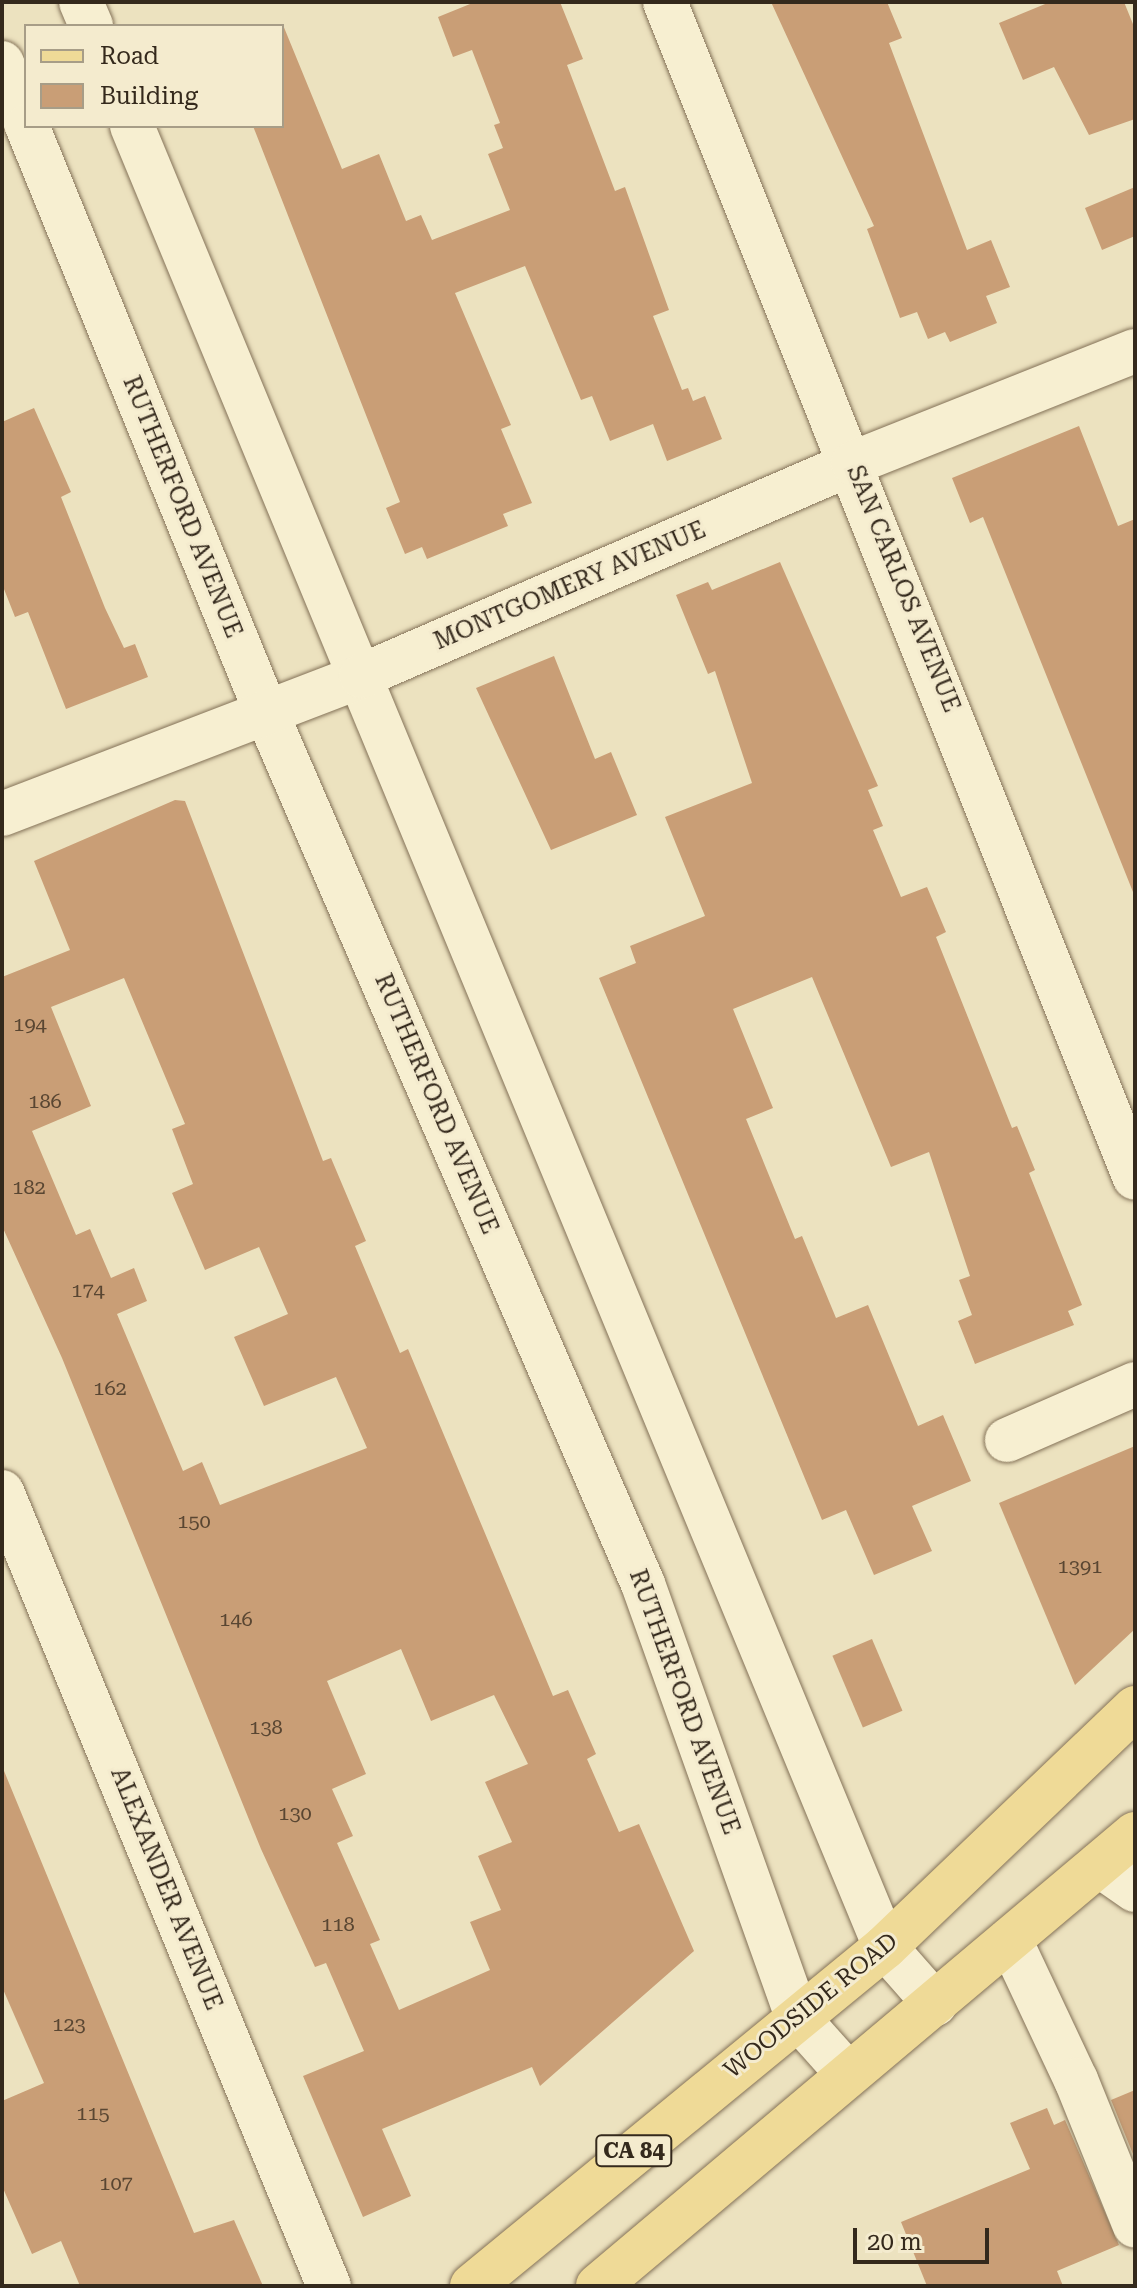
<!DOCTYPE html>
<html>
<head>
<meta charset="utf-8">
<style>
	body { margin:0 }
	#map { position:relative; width:1137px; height:2288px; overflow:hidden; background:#ece2bf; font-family:"Roboto Serif",serif }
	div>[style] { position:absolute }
	.building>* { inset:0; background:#c99e76; transform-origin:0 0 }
	.roads { filter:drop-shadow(0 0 2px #847258) drop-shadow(0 0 2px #847258) }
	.minor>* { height:44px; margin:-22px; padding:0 22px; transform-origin:22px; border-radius:22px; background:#f7efd1 }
	.major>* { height:44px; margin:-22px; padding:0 22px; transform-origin:22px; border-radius:22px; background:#efda97 }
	span { translate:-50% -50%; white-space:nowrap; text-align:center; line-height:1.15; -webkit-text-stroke:6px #f4ebce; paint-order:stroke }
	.number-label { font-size:20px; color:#594632 }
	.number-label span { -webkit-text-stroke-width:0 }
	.shield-label span { padding:2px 6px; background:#f4ebce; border:2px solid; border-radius:6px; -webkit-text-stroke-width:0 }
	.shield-label { font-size:22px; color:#34291c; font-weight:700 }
	.street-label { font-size:24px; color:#34291c }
	.frame { position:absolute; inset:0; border:4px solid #34291c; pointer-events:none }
	.legend { position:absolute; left:24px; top:24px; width:260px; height:104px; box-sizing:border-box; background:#f4ebce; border:2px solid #a79d87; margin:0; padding:10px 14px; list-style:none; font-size:24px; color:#34291c }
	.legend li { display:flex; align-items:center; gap:16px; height:40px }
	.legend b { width:40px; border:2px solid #a79d87 }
	.scale { position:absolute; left:853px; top:2228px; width:136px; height:36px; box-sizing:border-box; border:4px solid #34291c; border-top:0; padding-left:10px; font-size:24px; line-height:28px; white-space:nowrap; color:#34291c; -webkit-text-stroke:6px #f4ebce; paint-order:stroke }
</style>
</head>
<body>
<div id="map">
	<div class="building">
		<i style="clip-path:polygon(475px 2px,560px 2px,583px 59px,567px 65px,615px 191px,625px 187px,669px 310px,653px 316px,682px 390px,688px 388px,693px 401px,705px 396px,722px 439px,667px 461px,653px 424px,610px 441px,592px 396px,581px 400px,525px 266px,455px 293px,511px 425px,501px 429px,532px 503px,503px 514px,508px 526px,427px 559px,422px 547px,405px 554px,386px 508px,400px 502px,253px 126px,282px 126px,283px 25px,342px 169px,379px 154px,406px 221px,421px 215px,432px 240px,510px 210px,488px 154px,503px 148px,494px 125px,500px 123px,472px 50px,453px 57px,438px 17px)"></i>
		<i style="clip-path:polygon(771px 2px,887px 2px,902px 38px,889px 43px,967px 250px,991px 240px,1010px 287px,986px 296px,997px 323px,950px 342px,945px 332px,928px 339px,917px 312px,900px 318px,867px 229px,874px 226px)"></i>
		<i style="clip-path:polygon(1050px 2px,1124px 2px,1135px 29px,1135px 119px,1089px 135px,1054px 67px,1023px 80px,999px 23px)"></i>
		<i style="clip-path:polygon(1135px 187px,1135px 236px,1102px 250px,1085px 208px)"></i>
		<i style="clip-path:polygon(34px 408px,71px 492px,61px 497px,105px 608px,124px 648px,135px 644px,148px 677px,66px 709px,28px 612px,15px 617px,2px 584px,2px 422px)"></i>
		<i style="clip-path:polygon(1079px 426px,1118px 526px,1135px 519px,1135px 897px,983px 517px,970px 523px,952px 478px)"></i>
		<i style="clip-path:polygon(780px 562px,878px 786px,868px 790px,883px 826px,873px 830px,901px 897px,927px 887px,946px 932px,936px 937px,1012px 1128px,1017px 1126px,1035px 1170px,1029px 1173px,1082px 1305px,1068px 1311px,1074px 1325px,975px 1364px,958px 1321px,972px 1315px,959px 1280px,970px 1276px,929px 1152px,891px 1167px,812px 977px,733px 1009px,773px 1108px,746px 1119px,795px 1239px,802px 1236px,836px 1318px,868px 1305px,918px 1426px,943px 1415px,971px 1481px,912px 1506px,932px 1551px,874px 1575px,846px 1510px,822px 1520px,599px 978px,636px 963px,630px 946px,705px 916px,665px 817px,752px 783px,715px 671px,708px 674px,676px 595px,708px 582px,712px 590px)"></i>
		<i style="clip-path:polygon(554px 656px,595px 759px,611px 752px,637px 815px,551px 850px,476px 688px)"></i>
		<i style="clip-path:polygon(evenodd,175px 800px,185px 801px,323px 1161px,331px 1158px,366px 1241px,355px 1246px,400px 1353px,408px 1349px,553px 1696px,568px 1690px,596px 1754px,587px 1759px,619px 1832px,639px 1824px,694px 1951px,540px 2086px,532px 2067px,382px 2129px,411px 2196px,363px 2217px,303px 2076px,364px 2051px,326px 1963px,315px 1967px,261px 1849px,62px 1358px,2px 1226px,2px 977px,70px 950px,34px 861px,175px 800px,124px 978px,185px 1124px,172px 1129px,193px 1184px,172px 1193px,205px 1270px,259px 1247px,288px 1314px,234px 1337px,264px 1406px,336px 1377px,367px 1448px,220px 1505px,202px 1462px,183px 1471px,117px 1314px,147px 1301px,134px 1268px,111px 1278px,90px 1229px,76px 1235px,32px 1131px,91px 1106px,51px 1007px,124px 978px,175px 800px,401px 1649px,431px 1721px,494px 1695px,528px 1764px,485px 1782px,512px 1842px,478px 1856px,501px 1910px,470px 1922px,490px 1970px,399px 2010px,370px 1944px,380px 1940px,337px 1843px,353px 1836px,332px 1789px,366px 1774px,327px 1681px,401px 1649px)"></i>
		<i style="clip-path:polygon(1135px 1446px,1135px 1629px,1075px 1685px,999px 1503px)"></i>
		<i style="left:872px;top:1639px;width:78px;height:43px;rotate:67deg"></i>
		<i style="clip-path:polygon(2px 1766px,194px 2233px,234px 2220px,263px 2286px,80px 2286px,61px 2241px,32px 2254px,2px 2186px,2px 2101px,44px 2083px,2px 1987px)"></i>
		<i style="clip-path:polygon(1135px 2090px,1135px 2159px,1111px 2100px)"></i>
		<i style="clip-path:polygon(1047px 2108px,1054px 2125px,1065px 2120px,1119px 2245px,1057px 2271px,1063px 2286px,927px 2286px,901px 2222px,1030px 2169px,1010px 2123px)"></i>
	</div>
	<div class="roads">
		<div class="minor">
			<i style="left:81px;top:2px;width:26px;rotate:67deg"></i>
			<i style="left:665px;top:2px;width:1266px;rotate:68.22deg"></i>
			<i style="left:2px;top:63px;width:65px;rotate:68.2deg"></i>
			<i style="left:27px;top:126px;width:633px;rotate:67.81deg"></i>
			<i style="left:266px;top:712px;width:950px;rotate:66.62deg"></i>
			<i style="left:643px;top:1584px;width:460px;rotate:70.4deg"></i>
			<i style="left:797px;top:2017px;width:76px;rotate:48.2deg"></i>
			<i style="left:132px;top:126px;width:1971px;rotate:67.53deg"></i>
			<i style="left:885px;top:1947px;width:76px;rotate:48.7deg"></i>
			<i style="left:2px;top:814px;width:385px;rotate:-21deg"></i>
			<i style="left:361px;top:676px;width:536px;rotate:-23.41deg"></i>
			<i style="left:853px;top:463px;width:303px;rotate:-21.7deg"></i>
			<i style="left:1007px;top:1440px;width:140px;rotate:-23.6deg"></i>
			<i style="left:2px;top:1492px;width:859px;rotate:67.62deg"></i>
			<i style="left:1099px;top:1865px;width:44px;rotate:34.8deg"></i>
			<i style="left:1010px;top:1940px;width:155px;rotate:64.8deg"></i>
			<i style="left:1076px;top:2080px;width:157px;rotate:68deg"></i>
		</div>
		<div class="major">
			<i style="left:472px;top:2286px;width:534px;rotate:-39.38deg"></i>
			<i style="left:885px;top:1947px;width:346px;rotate:-43.7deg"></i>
			<i style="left:598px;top:2286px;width:702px;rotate:-40.09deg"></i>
		</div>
	</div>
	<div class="number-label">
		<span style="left:30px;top:1024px">194</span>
		<span style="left:45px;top:1101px">186</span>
		<span style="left:29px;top:1187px">182</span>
		<span style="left:88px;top:1290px">174</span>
		<span style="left:110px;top:1388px">162</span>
		<span style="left:194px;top:1521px">150</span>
		<span style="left:1080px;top:1566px">1391</span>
		<span style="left:236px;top:1619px">146</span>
		<span style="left:266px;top:1727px">138</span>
		<span style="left:295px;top:1813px">130</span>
		<span style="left:338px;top:1924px">118</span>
		<span style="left:69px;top:2024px">123</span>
		<span style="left:93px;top:2113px">115</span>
		<span style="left:116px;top:2183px">107</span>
	</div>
	<div class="shield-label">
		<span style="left:634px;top:2151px">CA 84</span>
	</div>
	<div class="street-label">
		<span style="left:182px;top:507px;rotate:68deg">RUTHERFORD AVENUE</span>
		<span style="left:570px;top:586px;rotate:-23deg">MONTGOMERY AVENUE</span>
		<span style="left:903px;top:589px;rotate:68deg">SAN CARLOS AVENUE</span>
		<span style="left:436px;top:1104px;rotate:67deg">RUTHERFORD AVENUE</span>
		<span style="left:684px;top:1702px;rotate:70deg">RUTHERFORD AVENUE</span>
		<span style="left:166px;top:1889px;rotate:68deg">ALEXANDER AVENUE</span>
		<span style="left:811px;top:2006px;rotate:-39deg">WOODSIDE ROAD</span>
	</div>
	<div class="frame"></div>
	<ul class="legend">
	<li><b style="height:10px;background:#efda97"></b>Road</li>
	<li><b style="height:22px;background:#c99e76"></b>Building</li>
	</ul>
	<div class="scale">20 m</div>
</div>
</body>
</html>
